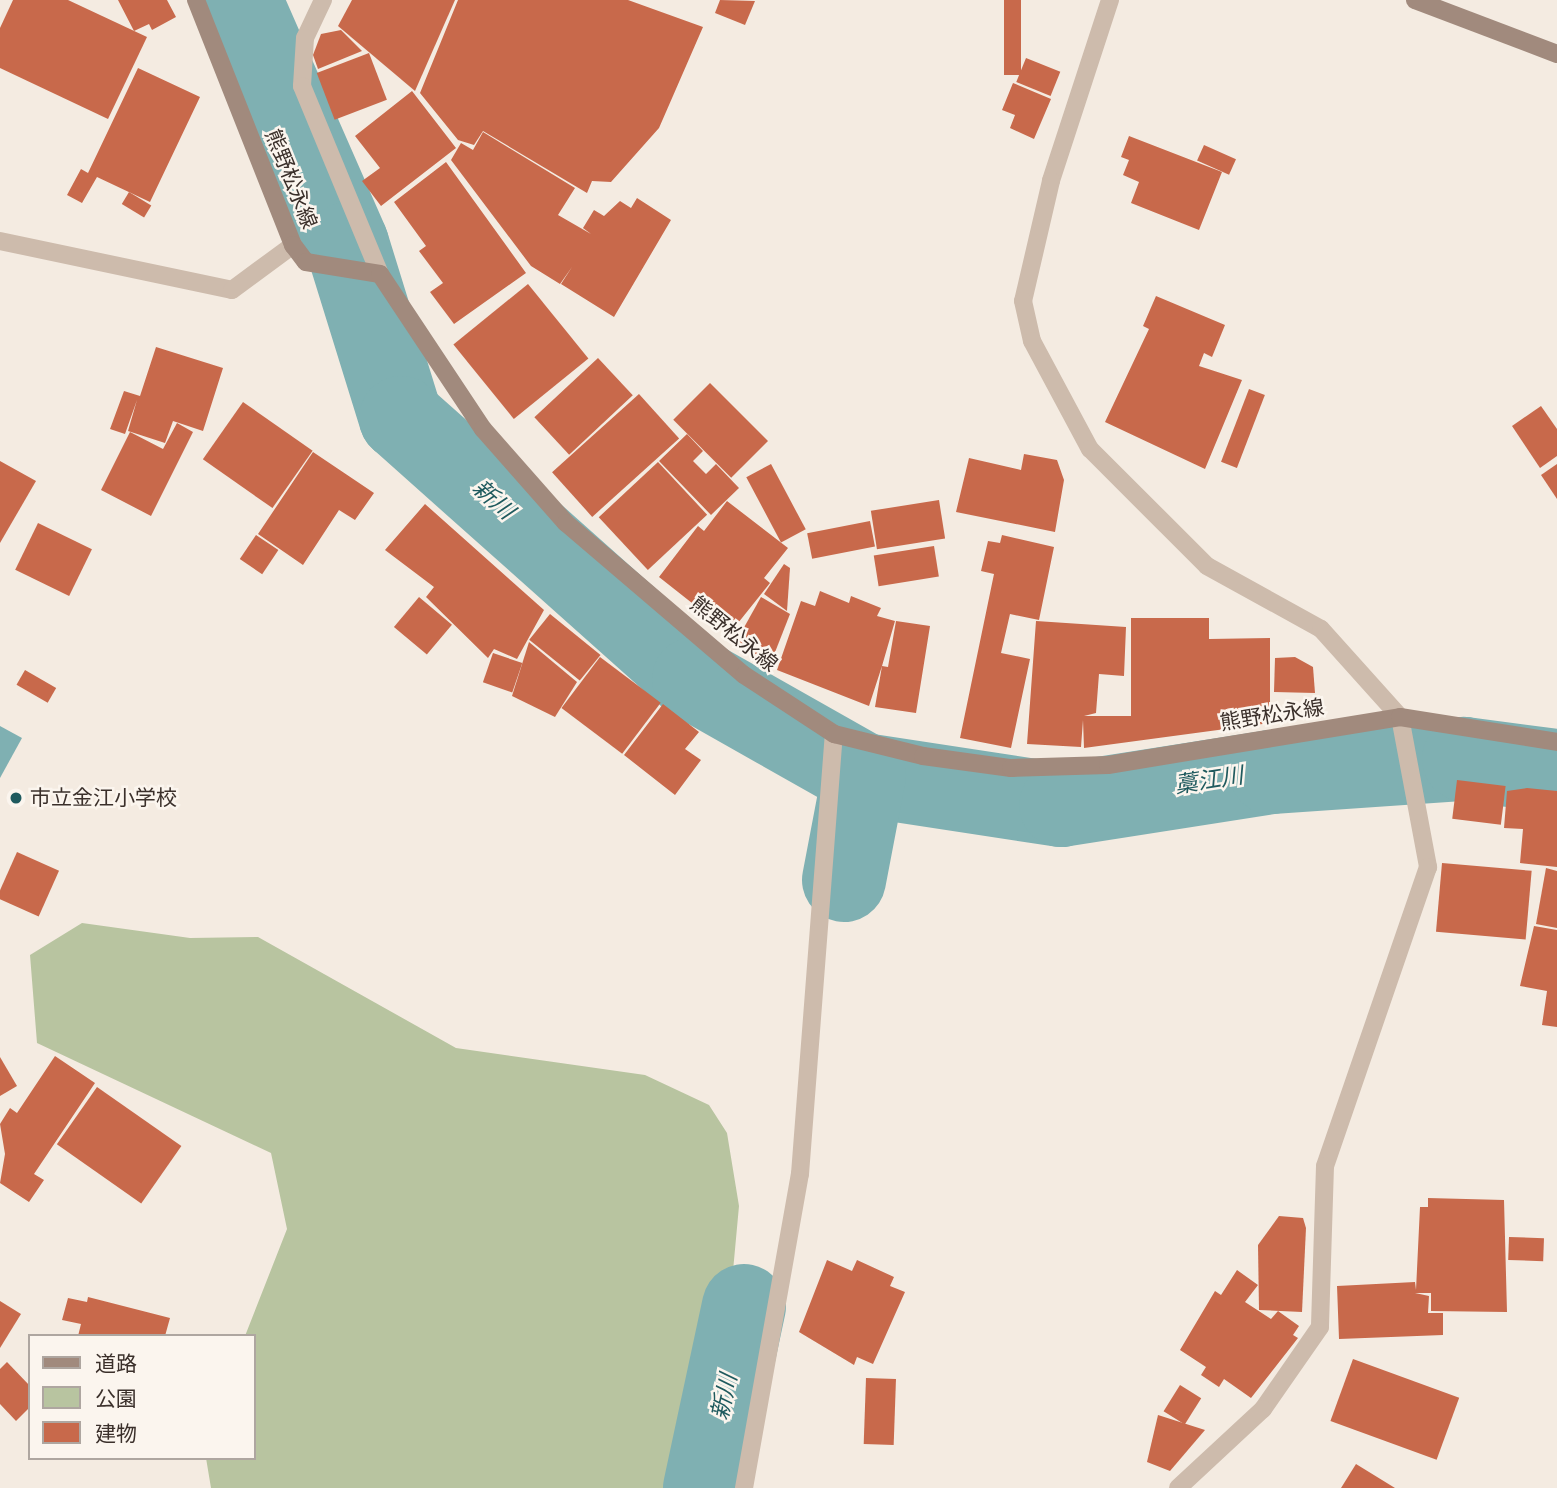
<!DOCTYPE html>
<html>
<head>
<meta charset="utf-8">
<style>
	body { margin:0 }
	#map { position:relative; width:1557px; height:1488px; overflow:hidden; background:#f4ebe1; font-family:"Nunito Sans","Noto Sans JP",sans-serif }
	div>[style] { position:absolute }
	.green>* { inset:0; background:#b8c4a0 }
	.water>* { inset:0; background:#7fb0b2 }
	.river>* { height:84px; margin:-42px; padding:0 42px; transform-origin:42px; border-radius:42px; background:#7fb0b2 }
	.building>* { inset:0; background:#c8694b; transform-origin:0 0 }
	.street>* { height:18px; margin:-9px; padding:0 9px; transform-origin:9px; border-radius:9px; background:#cdbbac }
	.secondary>* { height:18px; margin:-9px; padding:0 9px; transform-origin:9px; border-radius:9px; background:#a18a7d }
	.dots>* { width:19px; height:19px; translate:-50% -50%; box-sizing:border-box; border:4px solid #fbf5ee; border-radius:50% }
	span { translate:-50% -50%; white-space:nowrap; text-align:center; line-height:1.15; -webkit-text-stroke:5px #fbf5ee; paint-order:stroke }
	.street-label { font-size:21px; color:#3b302b }
	.poi-label { font-size:21px; color:#3b302b }
	.left { translate:0 -50%; text-align:left }
	.water-label { font-size:23px; color:#1f5a5e; font-style:italic }
	.legend { position:absolute; left:28px; top:1334px; width:228px; height:126px; box-sizing:border-box; background:#fbf5ee; border:2px solid #aea6a0; margin:0; padding:9px 12px; list-style:none; font-size:21px; color:#3b302b }
	.legend li { display:flex; align-items:center; gap:14px; height:35px }
	.legend b { width:35px; border:2px solid #aea6a0 }
</style>
</head>
<body>
<div id="map">
	<div class="green">
		<i style="clip-path:polygon(82px 923px,190px 938px,258px 937px,456px 1048px,645px 1075px,709px 1105px,727px 1133px,739px 1206px,713px 1488px,211px 1488px,206px 1458px,254px 1458px,254px 1336px,245px 1336px,287px 1229px,271px 1153px,37px 1043px,30px 955px)"></i>
	</div>
	<div class="water">
		<i style="clip-path:polygon(0 726px,22px 738px,0 778px)"></i>
	</div>
	<div class="river">
		<i style="left:240px;top:0;width:266px;rotate:66.3deg"></i>
		<i style="left:347px;top:244px;width:182px;rotate:72.8deg"></i>
		<i style="left:401px;top:418px;width:392px;rotate:41.7deg"></i>
		<i style="left:694px;top:679px;width:195px;rotate:29.5deg"></i>
		<i style="left:864px;top:775px;width:199px;rotate:8.7deg"></i>
		<i style="left:1061px;top:805px;width:213px;rotate:-8.9deg"></i>
		<i style="left:1271px;top:772px;width:193px;rotate:-3.9deg"></i>
		<i style="left:1464px;top:759px;width:94px;rotate:7.4deg"></i>
		<i style="left:844px;top:880px;width:107px;rotate:-79.2deg"></i>
		<i style="left:705px;top:1488px;width:186px;rotate:-77.9deg"></i>
	</div>
	<div class="building">
		<i style="clip-path:polygon(13px 0,68px 0,147px 37px,108px 119px,0 68px,0 28px)"></i>
		<i style="clip-path:polygon(118px 0,167px 0,176px 17px,152px 30px,149px 24px,134px 31px)"></i>
		<i style="clip-path:polygon(352px 0,455px 0,415px 91px,338px 26px)"></i>
		<i style="clip-path:polygon(458px 0,628px 0,703px 27px,659px 128px,611px 182px,592px 181px,587px 193px,483px 131px,474px 145px,458px 140px,420px 93px)"></i>
		<i style="clip-path:polygon(720px 0,755px 1px,745px 25px,715px 13px)"></i>
		<i style="left:1004px;top:0;width:17px;height:75px"></i>
		<i style="clip-path:polygon(341px 30px,362px 51px,318px 69px,313px 55px,321px 34px)"></i>
		<i style="left:369px;top:53px;width:50px;height:56px;rotate:69deg"></i>
		<i style="left:1026px;top:58px;width:37px;height:26px;rotate:22deg"></i>
		<i style="clip-path:polygon(138px 68px,200px 97px,150px 202px,97px 177px,82px 203px,67px 195px,81px 169px,88px 173px)"></i>
		<i style="clip-path:polygon(1013px 83px,1051px 99px,1034px 139px,1010px 128px,1015px 115px,1002px 110px)"></i>
		<i style="clip-path:polygon(412px 91px,456px 148px,381px 206px,362px 181px,380px 168px,355px 136px)"></i>
		<i style="clip-path:polygon(483px 132px,575px 188px,558px 215px,591px 234px,583px 228px,594px 210px,604px 216px,620px 201px,631px 208px,637px 198px,671px 220px,614px 317px,561px 284px,572px 267px,560px 284px,531px 266px,451px 160px,461px 143px,473px 150px)"></i>
		<i style="clip-path:polygon(1129px 136px,1222px 172px,1199px 230px,1131px 203px,1139px 182px,1123px 175px,1129px 160px,1121px 157px)"></i>
		<i style="left:1204px;top:145px;width:35px;height:17px;rotate:24deg"></i>
		<i style="clip-path:polygon(446px 162px,526px 273px,454px 324px,430px 292px,443px 283px,419px 251px,426px 246px,394px 202px)"></i>
		<i style="left:129px;top:192px;width:26px;height:14px;rotate:31deg"></i>
		<i style="left:528px;top:284px;width:96px;height:96px;rotate:51deg"></i>
		<i style="clip-path:polygon(1156px 296px,1225px 325px,1212px 357px,1204px 353px,1199px 366px,1242px 380px,1205px 469px,1105px 422px,1149px 329px,1143px 326px)"></i>
		<i style="clip-path:polygon(156px 347px,223px 368px,203px 431px,173px 421px,165px 443px,128px 431px,137px 400px,125px 434px,110px 429px,124px 391px,140px 396px)"></i>
		<i style="left:598px;top:358px;width:51px;height:87px;rotate:47deg"></i>
		<i style="left:710px;top:383px;width:82px;height:52px;rotate:45deg"></i>
		<i style="left:1249px;top:389px;width:17px;height:78px;rotate:21deg"></i>
		<i style="left:639px;top:394px;width:60px;height:117px;rotate:48deg"></i>
		<i style="left:243px;top:402px;width:85px;height:70px;rotate:35deg"></i>
		<i style="clip-path:polygon(1541px 406px,1557px 429px,1557px 456px,1540px 468px,1512px 426px)"></i>
		<i style="clip-path:polygon(177px 423px,193px 432px,151px 516px,101px 490px,130px 432px,163px 449px)"></i>
		<i style="clip-path:polygon(687px 434px,703px 451px,693px 461px,706px 474px,716px 464px,739px 488px,711px 515px,659px 461px)"></i>
		<i style="clip-path:polygon(313px 452px,374px 493px,355px 520px,339px 510px,303px 565px,258px 534px)"></i>
		<i style="clip-path:polygon(1024px 454px,1057px 460px,1064px 480px,1055px 532px,956px 512px,969px 458px,1021px 470px)"></i>
		<i style="clip-path:polygon(0 461px,36px 481px,0 543px)"></i>
		<i style="left:658px;top:462px;width:72px;height:81px;rotate:47deg"></i>
		<i style="left:771px;top:464px;width:74px;height:28px;rotate:62deg"></i>
		<i style="clip-path:polygon(1557px 464px,1557px 499px,1541px 475px)"></i>
		<i style="left:939px;top:500px;width:39px;height:69px;rotate:81deg"></i>
		<i style="clip-path:polygon(727px 501px,788px 548px,764px 578px,770px 583px,730px 633px,659px 577px,698px 526px,704px 531px)"></i>
		<i style="clip-path:polygon(425px 504px,544px 610px,517px 659px,494px 649px,488px 658px,426px 597px,434px 587px,385px 550px)"></i>
		<i style="left:870px;top:521px;width:26px;height:64px;rotate:79deg"></i>
		<i style="left:38px;top:523px;width:60px;height:52px;rotate:26deg"></i>
		<i style="left:256px;top:535px;width:27px;height:29px;rotate:34deg"></i>
		<i style="clip-path:polygon(1002px 535px,1054px 547px,1039px 620px,1010px 614px,1001px 653px,1030px 659px,1011px 748px,960px 738px,994px 574px,981px 571px,988px 541px,1000px 543px)"></i>
		<i style="left:934px;top:546px;width:31px;height:61px;rotate:81deg"></i>
		<i style="clip-path:polygon(784px 564px,790px 568px,787px 611px,764px 594px)"></i>
		<i style="clip-path:polygon(820px 591px,849px 603px,851px 596px,881px 608px,877px 616px,895px 621px,882px 666px,888px 667px,896px 621px,930px 626px,916px 713px,875px 707px,882px 666px,869px 706px,777px 670px,801px 601px,815px 606px)"></i>
		<i style="left:419px;top:597px;width:43px;height:39px;rotate:40deg"></i>
		<i style="clip-path:polygon(761px 597px,790px 614px,770px 665px,737px 640px)"></i>
		<i style="left:550px;top:614px;width:65px;height:33px;rotate:39deg"></i>
		<i style="clip-path:polygon(1131px 618px,1209px 618px,1209px 639px,1270px 638px,1270px 723px,1084px 748px,1083px 720px,1081px 747px,1027px 744px,1036px 621px,1126px 627px,1124px 676px,1099px 674px,1096px 713px,1084px 716px,1131px 716px)"></i>
		<i style="clip-path:polygon(529px 642px,577px 682px,555px 717px,512px 696px)"></i>
		<i style="left:493px;top:653px;width:31px;height:31px;rotate:19deg"></i>
		<i style="left:600px;top:657px;width:76px;height:64px;rotate:37deg"></i>
		<i style="clip-path:polygon(1295px 657px,1313px 667px,1315px 693px,1274px 692px,1275px 658px)"></i>
		<i style="left:25px;top:670px;width:36px;height:17px;rotate:30deg"></i>
		<i style="clip-path:polygon(663px 704px,699px 732px,685px 749px,701px 760px,675px 795px,624px 755px)"></i>
		<i style="left:1457px;top:780px;width:49px;height:39px;rotate:7deg"></i>
		<i style="clip-path:polygon(1527px 788px,1557px 791px,1557px 867px,1520px 863px,1523px 829px,1504px 828px,1507px 791px)"></i>
		<i style="left:17px;top:852px;width:46px;height:50px;rotate:24deg"></i>
		<i style="left:1442px;top:863px;width:90px;height:69px;rotate:5deg"></i>
		<i style="clip-path:polygon(1546px 868px,1557px 871px,1557px 928px,1536px 924px)"></i>
		<i style="clip-path:polygon(1534px 926px,1557px 930px,1557px 1027px,1542px 1025px,1547px 991px,1520px 986px)"></i>
		<i style="clip-path:polygon(55px 1056px,95px 1083px,34px 1174px,44px 1180px,29px 1202px,0 1183px,5px 1154px,0 1124px,10px 1108px,17px 1113px)"></i>
		<i style="clip-path:polygon(0 1057px,17px 1086px,0 1096px)"></i>
		<i style="left:97px;top:1087px;width:103px;height:70px;rotate:35deg"></i>
		<i style="clip-path:polygon(1428px 1198px,1504px 1200px,1507px 1312px,1431px 1311px,1431px 1293px,1415px 1293px,1429px 1296px,1428px 1313px,1443px 1313px,1443px 1335px,1339px 1339px,1337px 1286px,1415px 1282px,1416px 1290px,1420px 1207px,1428px 1207px)"></i>
		<i style="clip-path:polygon(1279px 1216px,1303px 1218px,1306px 1228px,1302px 1312px,1259px 1310px,1258px 1245px)"></i>
		<i style="left:1509px;top:1237px;width:35px;height:23px;rotate:2deg"></i>
		<i style="clip-path:polygon(827px 1260px,852px 1271px,857px 1260px,894px 1277px,890px 1286px,905px 1292px,873px 1364px,857px 1357px,854px 1365px,799px 1332px)"></i>
		<i style="clip-path:polygon(1237px 1270px,1258px 1285px,1245px 1302px,1271px 1319px,1278px 1311px,1299px 1326px,1293px 1335px,1298px 1338px,1251px 1398px,1224px 1379px,1219px 1387px,1201px 1375px,1206px 1367px,1180px 1350px,1215px 1291px,1221px 1295px)"></i>
		<i style="clip-path:polygon(88px 1297px,170px 1318px,165px 1336px,78px 1336px,81px 1324px,62px 1320px,68px 1298px,87px 1302px)"></i>
		<i style="clip-path:polygon(0 1301px,21px 1314px,0 1348px)"></i>
		<i style="left:1353px;top:1359px;width:113px;height:66px;rotate:20deg"></i>
		<i style="clip-path:polygon(7px 1362px,30px 1386px,30px 1407px,16px 1421px,0 1404px,0 1369px)"></i>
		<i style="left:866px;top:1378px;width:30px;height:66px;rotate:2deg"></i>
		<i style="left:1180px;top:1385px;width:25px;height:31px;rotate:32deg"></i>
		<i style="clip-path:polygon(1158px 1415px,1205px 1430px,1170px 1471px,1147px 1462px)"></i>
		<i style="clip-path:polygon(1356px 1464px,1395px 1488px,1341px 1488px)"></i>
	</div>
	<div class="street">
		<i style="left:323px;top:0;width:42px;rotate:115.3deg"></i>
		<i style="left:305px;top:38px;width:48px;rotate:93.6deg"></i>
		<i style="left:302px;top:86px;width:204px;rotate:67.5deg"></i>
		<i style="left:1110px;top:0;width:190px;rotate:108.1deg"></i>
		<i style="left:1051px;top:181px;width:123px;rotate:103.1deg"></i>
		<i style="left:1023px;top:301px;width:41px;rotate:77.3deg"></i>
		<i style="left:1032px;top:341px;width:123px;rotate:61.8deg"></i>
		<i style="left:1090px;top:449px;width:165px;rotate:45deg"></i>
		<i style="left:1207px;top:566px;width:130px;rotate:28.9deg"></i>
		<i style="left:1321px;top:629px;width:118px;rotate:48.1deg"></i>
		<i style="left:1400px;top:717px;width:153px;rotate:79.4deg"></i>
		<i style="left:1428px;top:867px;width:316px;rotate:109deg"></i>
		<i style="left:1325px;top:1166px;width:161px;rotate:91.8deg"></i>
		<i style="left:1320px;top:1327px;width:100px;rotate:124.8deg"></i>
		<i style="left:1263px;top:1409px;width:116px;rotate:137.1deg"></i>
		<i style="left:0;top:241px;width:237px;rotate:11.9deg"></i>
		<i style="left:232px;top:290px;width:76px;rotate:-36.4deg"></i>
		<i style="left:744px;top:1488px;width:319px;rotate:-79.9deg"></i>
		<i style="left:800px;top:1174px;width:441px;rotate:-85.6deg"></i>
	</div>
	<div class="secondary">
		<i style="left:196px;top:0;width:264px;rotate:68.4deg"></i>
		<i style="left:293px;top:245px;width:21px;rotate:53deg"></i>
		<i style="left:306px;top:262px;width:75px;rotate:9.2deg"></i>
		<i style="left:380px;top:274px;width:186px;rotate:56.4deg"></i>
		<i style="left:483px;top:429px;width:125px;rotate:48.6deg"></i>
		<i style="left:566px;top:523px;width:234px;rotate:40.5deg"></i>
		<i style="left:744px;top:675px;width:108px;rotate:33.2deg"></i>
		<i style="left:834px;top:734px;width:92px;rotate:13.9deg"></i>
		<i style="left:923px;top:756px;width:89px;rotate:7.8deg"></i>
		<i style="left:1011px;top:768px;width:97px;rotate:-1.8deg"></i>
		<i style="left:1108px;top:765px;width:296px;rotate:-9.3deg"></i>
		<i style="left:1400px;top:717px;width:159px;rotate:9deg"></i>
		<i style="left:1415px;top:0;width:152px;rotate:20.8deg"></i>
	</div>
	<div class="dots">
		<i style="left:16px;top:798px;background:#1f5a5e"></i>
	</div>
	<div class="street-label">
		<span style="left:291px;top:179px;rotate:68deg">熊野松永線</span>
		<span style="left:734px;top:634px;rotate:39deg">熊野松永線</span>
		<span style="left:1272px;top:715px;rotate:-9deg">熊野松永線</span>
	</div>
	<div class="poi-label">
		<span class="left" style="left:30px;top:798px">市立金江小学校</span>
	</div>
	<div class="water-label">
		<span style="left:493px;top:500px;rotate:42deg">新川</span>
		<span style="left:1209px;top:781px;rotate:-9deg">藁江川</span>
		<span style="left:725px;top:1397px;rotate:-78deg">新川</span>
	</div>
	<ul class="legend">
	<li><b style="height:9px;background:#a18a7d"></b>道路</li>
	<li><b style="height:19px;background:#b8c4a0"></b>公園</li>
	<li><b style="height:19px;background:#c8694b"></b>建物</li>
	</ul>
</div>
</body>
</html>
